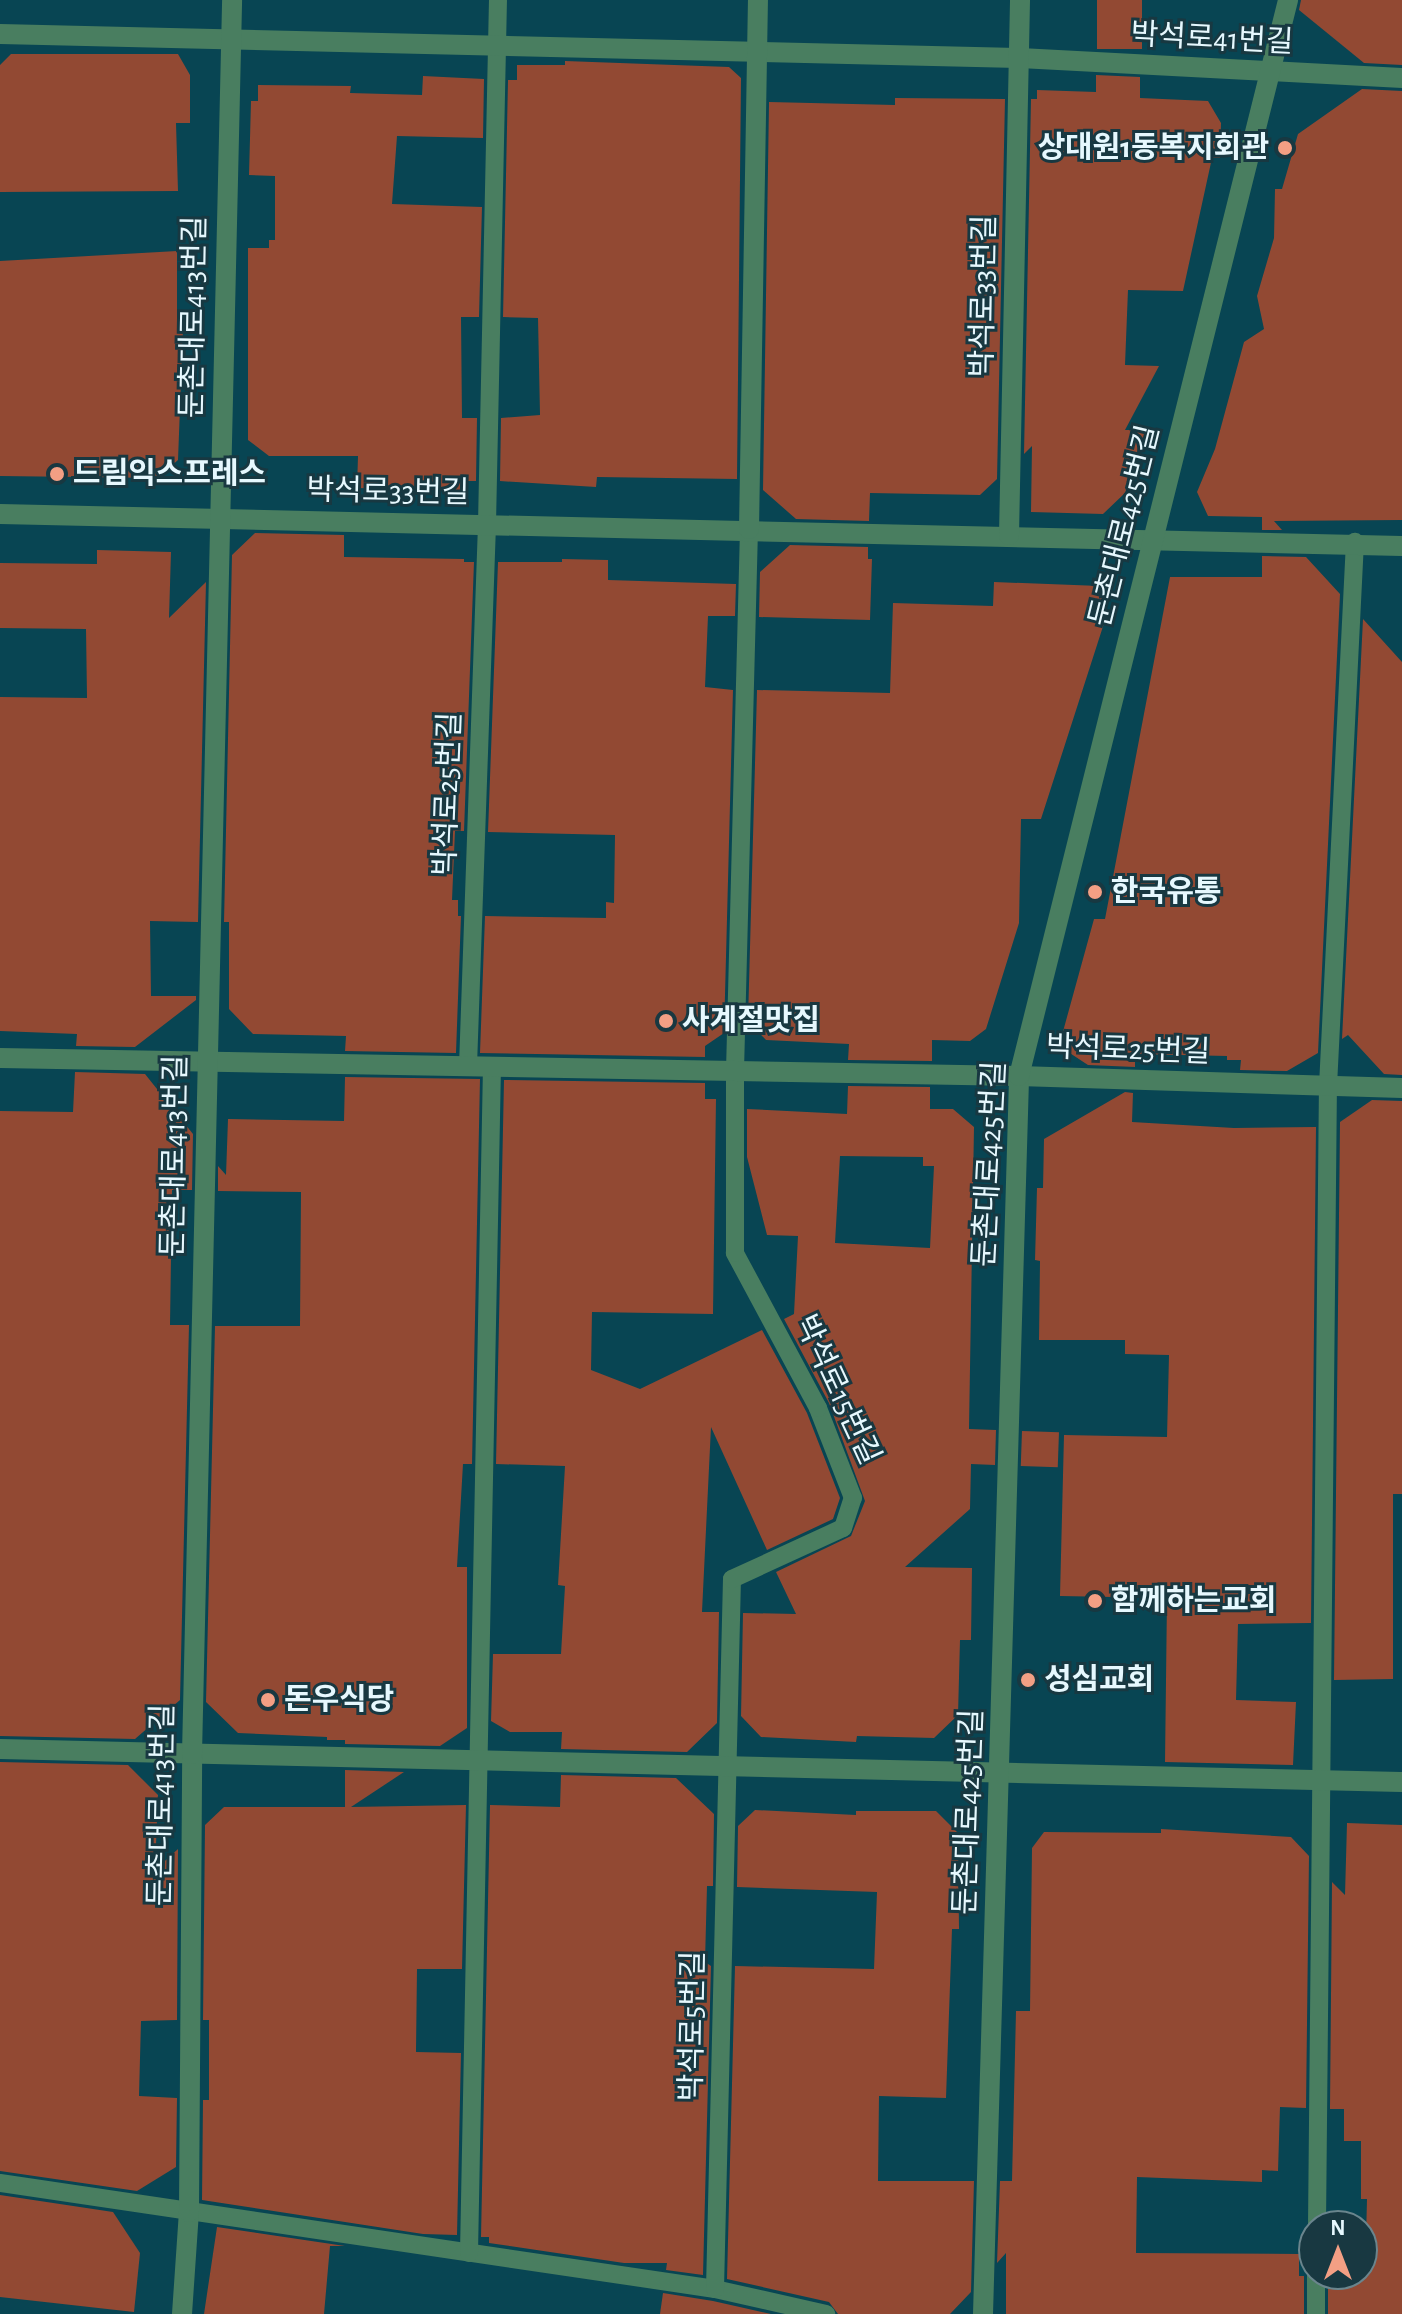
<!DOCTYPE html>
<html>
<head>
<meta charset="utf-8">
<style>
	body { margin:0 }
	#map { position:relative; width:1402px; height:2314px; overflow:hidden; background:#084553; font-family:"Alegreya Sans","Noto Sans KR",sans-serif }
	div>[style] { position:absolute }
	.building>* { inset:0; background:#924933; transform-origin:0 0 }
	.lane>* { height:18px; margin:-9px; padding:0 9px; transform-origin:9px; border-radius:9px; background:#497e60 }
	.street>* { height:20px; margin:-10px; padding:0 10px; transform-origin:10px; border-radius:10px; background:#497e60 }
	.dots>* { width:22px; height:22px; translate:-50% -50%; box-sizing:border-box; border:4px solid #183841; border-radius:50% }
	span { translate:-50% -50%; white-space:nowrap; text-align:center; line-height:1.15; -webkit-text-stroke:6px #183841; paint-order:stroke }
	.street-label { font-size:30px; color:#e6f8fe }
	.poi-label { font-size:30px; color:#e6f8fe; font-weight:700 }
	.right { translate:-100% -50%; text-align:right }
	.left { translate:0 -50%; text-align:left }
	.north { position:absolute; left:1298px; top:2210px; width:80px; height:80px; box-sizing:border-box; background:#183841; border:2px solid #6a858d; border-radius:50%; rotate:0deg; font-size:22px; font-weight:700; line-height:32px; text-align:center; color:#e6f8fe }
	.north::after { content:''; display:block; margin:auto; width:28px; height:36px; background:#f39f84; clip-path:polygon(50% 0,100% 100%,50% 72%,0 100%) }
</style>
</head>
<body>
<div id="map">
	<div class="building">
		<i style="left:1097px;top:0;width:45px;height:49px"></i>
		<i style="clip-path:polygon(1301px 0,1402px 0,1402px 65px,1364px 63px,1299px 10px)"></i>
		<i style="clip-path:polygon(11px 54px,178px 54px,190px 75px,190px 123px,176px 123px,178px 191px,0 192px,0 65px)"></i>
		<i style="clip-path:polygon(565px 61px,729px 67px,741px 78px,737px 479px,597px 477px,596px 487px,500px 481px,501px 418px,540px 415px,538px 318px,503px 317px,508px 80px,517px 80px,517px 65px,565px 65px)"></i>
		<i style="clip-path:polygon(1096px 75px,1140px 77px,1140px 98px,1208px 101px,1221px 123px,1220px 158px,1212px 158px,1183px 291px,1128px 290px,1125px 365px,1159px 366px,1125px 430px,1146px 430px,1125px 493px,1103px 514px,1031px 512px,1032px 446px,1024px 454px,1031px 99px,1037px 99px,1037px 90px,1096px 92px)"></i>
		<i style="clip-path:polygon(423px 76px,484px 79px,483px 138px,397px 136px,392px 204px,482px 207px,479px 317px,461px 317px,462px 418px,477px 418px,476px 481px,466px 481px,465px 491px,357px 488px,358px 456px,269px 456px,248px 440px,248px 248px,269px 248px,269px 240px,275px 240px,275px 176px,249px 175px,251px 101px,258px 101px,258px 85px,351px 86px,350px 93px,422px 95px)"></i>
		<i style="clip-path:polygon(1362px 89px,1402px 91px,1402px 520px,1274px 521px,1282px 530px,1262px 530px,1262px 517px,1208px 516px,1197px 492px,1215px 449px,1244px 342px,1264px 329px,1257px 296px,1274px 238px,1275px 189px,1282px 189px,1298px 134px)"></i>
		<i style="clip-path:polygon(895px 98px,1005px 99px,997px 479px,980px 495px,870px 493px,869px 521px,796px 519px,763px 490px,769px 102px,895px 105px)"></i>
		<i style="clip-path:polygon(177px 251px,177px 329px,183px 329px,178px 460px,158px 478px,0 476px,0 261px)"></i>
		<i style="clip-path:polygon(255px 533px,344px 535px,344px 557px,464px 559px,464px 562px,474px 562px,464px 831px,455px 831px,452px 900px,458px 900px,458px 916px,461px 916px,456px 1053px,345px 1051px,346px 1036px,253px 1034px,229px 1009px,229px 922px,224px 922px,232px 555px)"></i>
		<i style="clip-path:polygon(790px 545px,868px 547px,868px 559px,872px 559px,870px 620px,759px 617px,760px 572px)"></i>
		<i style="clip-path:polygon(97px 550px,171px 552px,169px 618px,206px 582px,198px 922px,150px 921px,151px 996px,196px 996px,196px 1000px,135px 1047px,76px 1046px,77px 1034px,0 1031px,0 697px,87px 698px,86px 629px,0 628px,0 563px,97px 564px)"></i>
		<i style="clip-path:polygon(1262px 556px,1306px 557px,1340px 594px,1318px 1053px,1287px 1071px,1240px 1070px,1241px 1060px,1227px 1060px,1227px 1056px,1135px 1054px,1135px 1067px,1088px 1065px,1059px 1046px,1094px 919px,1105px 919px,1170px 577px,1262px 577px)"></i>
		<i style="clip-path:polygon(562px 559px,608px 560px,608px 580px,736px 584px,735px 616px,708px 616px,705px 687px,733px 690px,724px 1033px,705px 1046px,705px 1057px,480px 1053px,485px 916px,606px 918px,606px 902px,614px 903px,615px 835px,488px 832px,498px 562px,562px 562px)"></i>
		<i style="clip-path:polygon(994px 582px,1100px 586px,1107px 614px,1041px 819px,1021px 819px,1019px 923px,986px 1029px,970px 1041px,932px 1040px,932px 1061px,848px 1060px,849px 1044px,766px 1040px,748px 1021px,757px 690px,890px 693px,893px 603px,993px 606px)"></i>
		<i style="clip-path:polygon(1363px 619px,1402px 662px,1402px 1075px,1384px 1074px,1348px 1035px,1342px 1039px)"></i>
		<i style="clip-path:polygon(75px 1072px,145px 1074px,193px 1134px,192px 1190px,172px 1190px,170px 1325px,189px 1325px,180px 1700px,135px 1739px,0 1736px,0 1111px,73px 1112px)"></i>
		<i style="clip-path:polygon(345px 1077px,480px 1079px,472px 1464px,463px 1464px,457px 1567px,467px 1567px,467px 1728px,440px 1746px,345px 1744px,345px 1740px,327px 1740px,327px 1737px,238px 1733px,206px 1702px,215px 1326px,300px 1326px,301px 1192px,218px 1191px,218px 1166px,226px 1175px,228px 1119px,344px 1121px)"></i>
		<i style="clip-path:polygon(504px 1080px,705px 1083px,705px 1099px,716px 1099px,713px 1314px,592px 1312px,591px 1370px,640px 1389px,762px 1330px,807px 1413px,840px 1498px,833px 1519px,767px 1550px,711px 1427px,702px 1612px,719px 1612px,717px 1723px,687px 1752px,561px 1749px,562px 1732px,510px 1732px,491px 1721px,493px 1654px,561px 1654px,565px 1586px,558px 1585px,565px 1466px,496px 1464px)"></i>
		<i style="clip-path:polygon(evenodd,848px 1086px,930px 1087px,930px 1109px,953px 1109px,974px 1127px,969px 1429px,996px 1430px,995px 1465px,971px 1464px,970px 1509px,905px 1567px,972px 1568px,971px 1640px,960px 1640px,958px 1715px,934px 1738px,857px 1736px,856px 1742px,761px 1737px,741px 1716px,743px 1613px,796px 1614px,776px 1572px,851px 1536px,865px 1501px,829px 1403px,784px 1319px,794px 1314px,798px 1236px,767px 1235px,747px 1157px,747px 1109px,847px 1114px,848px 1086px,840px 1156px,923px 1157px,923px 1166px,934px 1166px,930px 1248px,835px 1243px,840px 1156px)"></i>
		<i style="clip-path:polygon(1125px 1092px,1133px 1093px,1132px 1122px,1234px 1128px,1316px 1127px,1311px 1623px,1238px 1624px,1236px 1700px,1296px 1702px,1293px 1765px,1165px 1762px,1167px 1598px,1060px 1596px,1064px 1435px,1167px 1437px,1169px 1355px,1125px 1354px,1125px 1340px,1039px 1340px,1040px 1261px,1035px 1260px,1037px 1188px,1043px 1188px,1044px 1139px)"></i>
		<i style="clip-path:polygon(1372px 1100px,1402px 1101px,1402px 1494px,1393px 1494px,1393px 1679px,1334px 1680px,1340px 1122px)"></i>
		<i style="left:1022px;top:1431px;width:37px;height:35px;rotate:2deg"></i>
		<i style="clip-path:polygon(0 1762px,128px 1765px,158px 1795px,155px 1870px,178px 1849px,177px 2020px,141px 2021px,139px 2096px,177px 2098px,176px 2167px,137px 2191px,0 2171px)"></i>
		<i style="clip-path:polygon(345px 1770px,404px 1772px,351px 1807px,466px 1805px,462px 1969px,417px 1969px,416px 2052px,461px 2053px,457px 2235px,423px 2234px,202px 2200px,203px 2100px,209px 2100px,209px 2020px,203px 2020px,205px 1825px,224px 1807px,345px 1807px)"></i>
		<i style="clip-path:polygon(561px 1775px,676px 1778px,714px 1814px,713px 1886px,707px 1886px,705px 1962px,711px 1966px,703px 2275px,666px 2270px,667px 2263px,624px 2263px,489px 2243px,489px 2237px,481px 2237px,490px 1805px,560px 1807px)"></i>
		<i style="clip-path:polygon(755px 1810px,856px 1815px,856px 1811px,936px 1811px,958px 1833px,959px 1929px,952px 1929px,946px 2098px,879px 2096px,878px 2181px,974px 2181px,971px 2292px,950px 2314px,838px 2314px,829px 2302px,727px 2279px,735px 1966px,874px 1969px,877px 1892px,737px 1887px,738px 1826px)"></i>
		<i style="clip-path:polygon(1347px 1823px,1402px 1825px,1402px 2314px,1328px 2314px,1328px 2277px,1365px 2278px,1367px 2199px,1361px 2199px,1361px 2141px,1344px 2141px,1344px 2109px,1330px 2109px,1332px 1882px,1345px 1895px)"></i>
		<i style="clip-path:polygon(1161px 1829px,1291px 1837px,1309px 1856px,1306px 2108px,1280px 2107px,1278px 2171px,1262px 2170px,1262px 2182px,1137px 2177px,1136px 2253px,1299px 2254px,1299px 2276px,1304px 2276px,1304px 2314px,1006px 2314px,1006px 2253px,997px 2263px,1000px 2181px,1012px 2181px,1016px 2011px,1030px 2011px,1032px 1848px,1044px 1832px,1161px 1833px)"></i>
		<i style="clip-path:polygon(0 2195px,113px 2212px,140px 2253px,134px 2312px,0 2297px)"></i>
		<i style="clip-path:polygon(217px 2227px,345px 2246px,330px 2246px,324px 2314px,204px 2314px)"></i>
		<i style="clip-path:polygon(663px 2293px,713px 2301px,771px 2314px,660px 2314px)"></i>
	</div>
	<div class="lane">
		<i style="left:468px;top:1066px;width:542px;rotate:-87.99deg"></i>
		<i style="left:487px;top:524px;width:524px;rotate:-88.8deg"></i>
		<i style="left:0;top:2183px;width:723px;rotate:8.43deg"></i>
		<i style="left:715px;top:2289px;width:114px;rotate:12.7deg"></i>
		<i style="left:1317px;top:2226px;width:1140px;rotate:-89.45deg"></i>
		<i style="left:1328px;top:1086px;width:545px;rotate:-87.16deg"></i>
		<i style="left:469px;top:2253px;width:1186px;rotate:-88.89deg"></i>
		<i style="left:715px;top:2289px;width:710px;rotate:-88.63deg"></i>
		<i style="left:732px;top:1579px;width:122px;rotate:-24.7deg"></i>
		<i style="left:843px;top:1528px;width:32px;rotate:-72deg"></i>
		<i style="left:853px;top:1498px;width:97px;rotate:-111.3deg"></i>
		<i style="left:818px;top:1408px;width:176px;rotate:-118.2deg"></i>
		<i style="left:735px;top:1253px;width:182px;rotate:-90deg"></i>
		<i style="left:735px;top:1071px;width:542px;rotate:-88.52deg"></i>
		<i style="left:1316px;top:2314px;width:40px;rotate:-90deg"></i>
	</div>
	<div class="street">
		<i style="left:0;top:34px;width:1020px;rotate:1.35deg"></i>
		<i style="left:1020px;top:58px;width:383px;rotate:3deg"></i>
		<i style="left:0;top:514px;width:1402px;rotate:1.31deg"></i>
		<i style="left:749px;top:529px;width:529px;rotate:-89.03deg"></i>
		<i style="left:1009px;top:535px;width:535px;rotate:-88.82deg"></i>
		<i style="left:0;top:1058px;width:1019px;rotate:1.01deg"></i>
		<i style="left:1019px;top:1076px;width:383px;rotate:1.8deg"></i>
		<i style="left:0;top:1749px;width:1402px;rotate:1.35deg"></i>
		<i style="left:182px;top:2314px;width:102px;rotate:-86.1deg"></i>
		<i style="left:189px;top:2212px;width:458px;rotate:-89.6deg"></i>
		<i style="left:192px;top:1754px;width:1754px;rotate:-88.69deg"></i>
		<i style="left:983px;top:2314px;width:1239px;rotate:-88.33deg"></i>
		<i style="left:1019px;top:1076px;width:1109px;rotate:-75.96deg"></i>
	</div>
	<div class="dots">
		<i style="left:1285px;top:148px;background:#f39f84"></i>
		<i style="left:57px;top:474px;background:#f39f84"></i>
		<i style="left:1095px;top:892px;background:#f39f84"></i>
		<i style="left:666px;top:1021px;background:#f39f84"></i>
		<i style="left:1095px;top:1601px;background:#f39f84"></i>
		<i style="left:1028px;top:1680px;background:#f39f84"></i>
		<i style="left:268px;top:1700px;background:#f39f84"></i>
	</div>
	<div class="street-label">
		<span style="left:1212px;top:39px;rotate:3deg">박석로41번길</span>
		<span style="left:984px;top:296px;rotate:-89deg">박석로33번길</span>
		<span style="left:194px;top:317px;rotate:-89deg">둔촌대로413번길</span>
		<span style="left:388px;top:492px;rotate:1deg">박석로33번길</span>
		<span style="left:1125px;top:526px;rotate:-76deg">둔촌대로425번길</span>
		<span style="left:448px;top:794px;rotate:-88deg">박석로25번길</span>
		<span style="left:1128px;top:1050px;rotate:2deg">박석로25번길</span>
		<span style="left:175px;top:1156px;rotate:-89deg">둔촌대로413번길</span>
		<span style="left:990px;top:1164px;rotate:-87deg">둔촌대로425번길</span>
		<span style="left:837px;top:1390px;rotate:65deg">박석로15번길</span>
		<span style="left:162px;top:1805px;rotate:-89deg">둔촌대로413번길</span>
		<span style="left:969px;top:1812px;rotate:-88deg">둔촌대로425번길</span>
		<span style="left:693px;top:2026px;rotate:-89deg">박석로5번길</span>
	</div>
	<div class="poi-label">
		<span class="right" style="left:1269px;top:148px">상대원1동복지회관</span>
		<span class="left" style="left:73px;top:474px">드림익스프레스</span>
		<span class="left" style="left:1111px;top:892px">한국유통</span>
		<span class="left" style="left:682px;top:1021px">사계절맛집</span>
		<span class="left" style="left:1111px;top:1601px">함께하는교회</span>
		<span class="left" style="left:1044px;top:1680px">성심교회</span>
		<span class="left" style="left:284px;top:1700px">돈우식당</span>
	</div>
	<div class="north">N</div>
</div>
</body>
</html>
